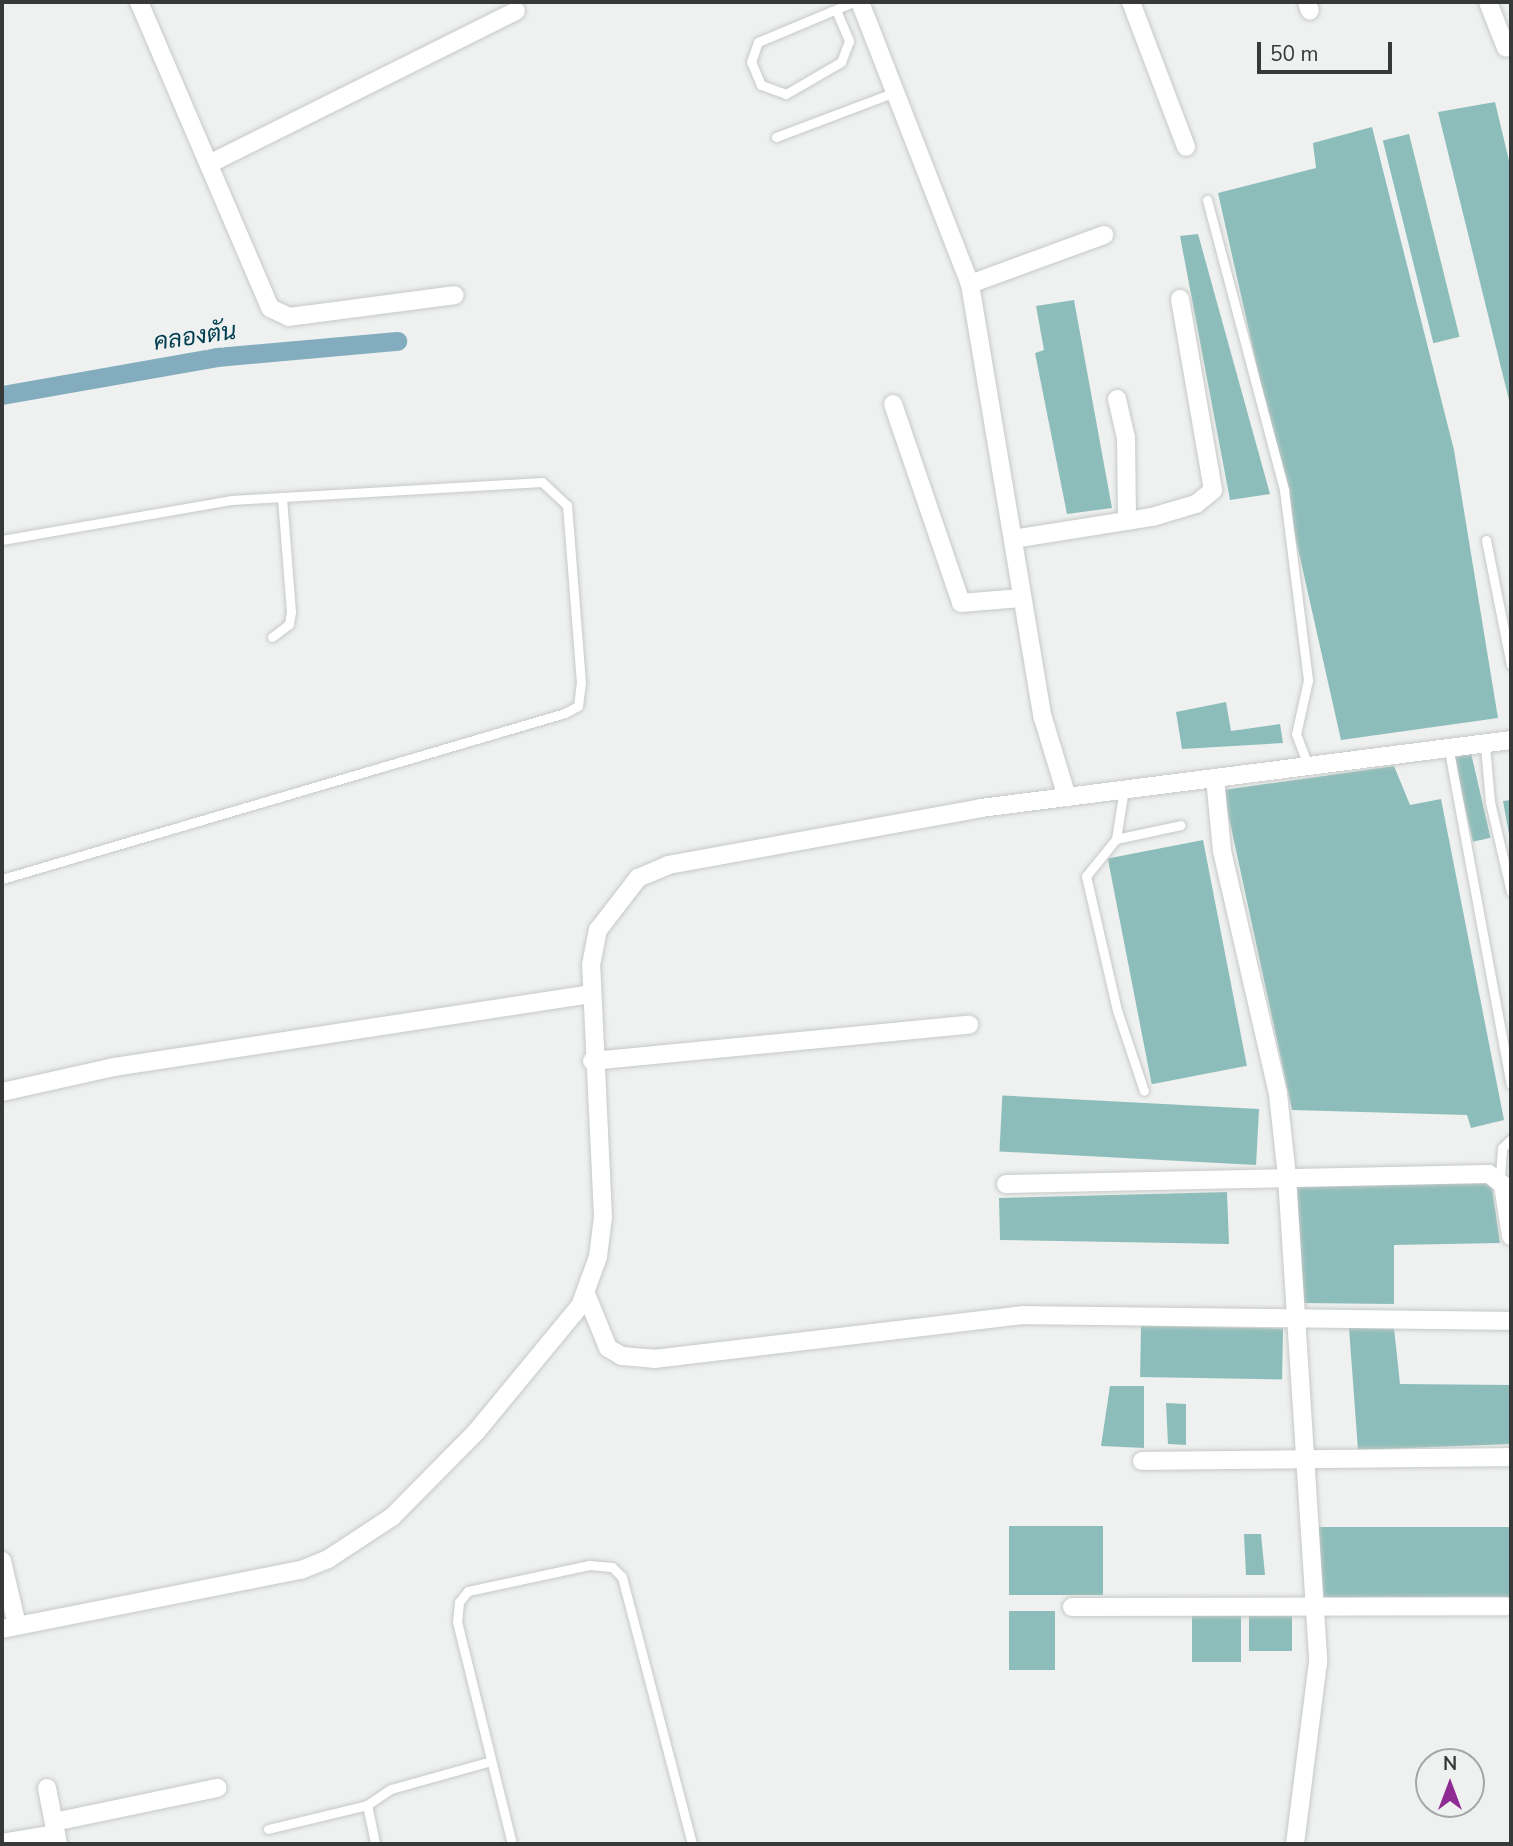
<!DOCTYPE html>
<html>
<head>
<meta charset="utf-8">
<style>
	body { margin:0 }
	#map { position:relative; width:1513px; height:1846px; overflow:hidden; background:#eef1ef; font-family:"Nunito Sans",Sarabun,sans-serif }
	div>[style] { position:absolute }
	.canal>* { height:19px; margin:-9.5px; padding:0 9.5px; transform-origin:9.5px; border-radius:9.5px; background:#83adbe }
	.building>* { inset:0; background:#8dbdba; transform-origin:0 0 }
	.roads { filter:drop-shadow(0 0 2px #c6c9c7) drop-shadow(0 0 2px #c6c9c7) }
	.service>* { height:9px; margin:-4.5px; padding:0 4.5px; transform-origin:4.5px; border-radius:4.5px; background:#fff }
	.minor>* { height:18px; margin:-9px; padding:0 9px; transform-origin:9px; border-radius:9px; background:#fff }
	span { translate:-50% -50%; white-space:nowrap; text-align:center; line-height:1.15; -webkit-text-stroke:7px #eef1ef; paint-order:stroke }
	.water-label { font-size:24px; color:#003d50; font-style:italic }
	.frame { position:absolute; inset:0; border:4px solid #373938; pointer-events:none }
	.north { position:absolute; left:1415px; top:1748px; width:70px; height:70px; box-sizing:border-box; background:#eef1ef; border:2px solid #a5a7a6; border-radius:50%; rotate:0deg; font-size:19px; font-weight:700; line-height:28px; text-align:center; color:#373938 }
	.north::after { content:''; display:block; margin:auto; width:24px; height:32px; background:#8f2c93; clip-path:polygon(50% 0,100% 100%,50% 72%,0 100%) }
	.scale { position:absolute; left:1257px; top:42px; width:135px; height:32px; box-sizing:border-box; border:4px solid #373938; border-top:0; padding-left:9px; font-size:21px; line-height:24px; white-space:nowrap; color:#373938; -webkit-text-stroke:5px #eef1ef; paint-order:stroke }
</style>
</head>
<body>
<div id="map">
	<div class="canal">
		<i style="left:2px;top:395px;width:218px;rotate:-10deg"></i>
		<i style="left:217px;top:357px;width:181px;rotate:-5.1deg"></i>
	</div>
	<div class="building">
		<i style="clip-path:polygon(1495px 102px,1511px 169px,1510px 404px,1438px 112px)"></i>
		<i style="clip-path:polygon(1372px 127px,1454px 450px,1498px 718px,1341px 740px,1218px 193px,1316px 168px,1313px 143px)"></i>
		<i style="left:1409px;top:134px;width:209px;height:27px;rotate:76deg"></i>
		<i style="clip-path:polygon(1198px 234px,1270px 494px,1230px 500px,1180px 236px)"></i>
		<i style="clip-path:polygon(1074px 300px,1112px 508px,1067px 514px,1035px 353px,1044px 350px,1036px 306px)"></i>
		<i style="clip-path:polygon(1226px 702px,1231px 731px,1280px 724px,1283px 743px,1182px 749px,1176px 712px)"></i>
		<i style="left:1471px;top:753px;width:87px;height:18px;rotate:77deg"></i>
		<i style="clip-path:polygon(1394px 766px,1410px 805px,1441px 799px,1504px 1120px,1471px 1128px,1467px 1115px,1292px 1110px,1223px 790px)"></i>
		<i style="clip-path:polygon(1511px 800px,1511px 840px,1510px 840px,1503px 801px)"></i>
		<i style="left:1203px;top:840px;width:230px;height:97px;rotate:79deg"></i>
		<i style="left:1259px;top:1109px;width:56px;height:257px;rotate:93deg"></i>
		<i style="clip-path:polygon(1491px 1180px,1500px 1243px,1394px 1245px,1394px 1304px,1301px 1303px,1295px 1185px)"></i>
		<i style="clip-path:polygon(1227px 1192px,1229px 1244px,1000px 1240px,999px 1198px)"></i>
		<i style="left:1141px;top:1326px;width:142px;height:51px;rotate:1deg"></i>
		<i style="clip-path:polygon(1349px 1328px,1394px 1328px,1400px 1384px,1511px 1385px,1511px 1444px,1358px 1450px)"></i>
		<i style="clip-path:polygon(1110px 1386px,1144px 1386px,1144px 1448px,1101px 1446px)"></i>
		<i style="clip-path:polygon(1166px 1403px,1186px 1404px,1186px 1445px,1168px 1444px)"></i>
		<i style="left:1009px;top:1526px;width:94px;height:69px"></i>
		<i style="left:1511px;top:1527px;width:71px;height:195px;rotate:90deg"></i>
		<i style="clip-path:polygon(1244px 1534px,1261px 1534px,1265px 1575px,1246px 1575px)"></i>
		<i style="left:1009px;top:1611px;width:46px;height:59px"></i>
		<i style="left:1192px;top:1612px;width:49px;height:50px"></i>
		<i style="left:1249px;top:1616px;width:43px;height:35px"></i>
	</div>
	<div class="roads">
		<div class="service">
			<i style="left:836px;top:10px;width:34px;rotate:67deg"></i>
			<i style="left:849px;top:41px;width:22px;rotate:111deg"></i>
			<i style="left:841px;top:62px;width:64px;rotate:149.8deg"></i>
			<i style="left:786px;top:94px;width:27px;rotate:-160deg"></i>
			<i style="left:761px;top:85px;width:25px;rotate:-113deg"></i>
			<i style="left:751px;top:62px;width:21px;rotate:-71deg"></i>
			<i style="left:758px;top:42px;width:103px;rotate:-22.8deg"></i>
			<i style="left:776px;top:137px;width:127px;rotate:-20.7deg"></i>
			<i style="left:1207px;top:200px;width:300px;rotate:75.1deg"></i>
			<i style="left:1284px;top:490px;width:192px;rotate:82.8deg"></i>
			<i style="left:1308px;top:680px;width:55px;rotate:102.5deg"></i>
			<i style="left:1296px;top:734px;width:34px;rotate:69deg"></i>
			<i style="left:2px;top:540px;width:232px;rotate:-9.9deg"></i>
			<i style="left:231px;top:500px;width:312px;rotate:-3.3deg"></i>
			<i style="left:542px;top:482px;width:34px;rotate:43deg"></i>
			<i style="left:567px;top:505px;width:178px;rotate:85.5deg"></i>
			<i style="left:581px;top:682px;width:24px;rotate:97deg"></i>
			<i style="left:578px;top:706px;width:15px;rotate:152deg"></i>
			<i style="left:565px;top:713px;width:587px;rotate:163.57deg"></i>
			<i style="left:1486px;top:540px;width:127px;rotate:78.7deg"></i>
			<i style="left:272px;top:637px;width:21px;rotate:-37deg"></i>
			<i style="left:289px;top:624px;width:12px;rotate:-81deg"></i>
			<i style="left:291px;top:612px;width:115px;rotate:-94.5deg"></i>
			<i style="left:1485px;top:746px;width:56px;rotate:84.9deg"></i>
			<i style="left:1490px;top:802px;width:92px;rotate:76.9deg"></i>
			<i style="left:1449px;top:751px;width:339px;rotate:79.5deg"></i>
			<i style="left:1124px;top:789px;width:51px;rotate:99.1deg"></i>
			<i style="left:1116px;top:839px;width:48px;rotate:129deg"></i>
			<i style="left:1086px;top:876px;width:138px;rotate:77deg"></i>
			<i style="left:1117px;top:1010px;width:85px;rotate:71.6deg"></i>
			<i style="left:1116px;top:839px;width:66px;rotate:-12.2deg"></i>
			<i style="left:1500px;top:1177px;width:29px;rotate:-86deg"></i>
			<i style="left:1502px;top:1148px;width:13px;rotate:-45deg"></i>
			<i style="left:367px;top:1805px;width:40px;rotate:78deg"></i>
			<i style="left:268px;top:1829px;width:102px;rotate:-13.6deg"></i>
			<i style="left:367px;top:1805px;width:29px;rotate:-34deg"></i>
			<i style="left:391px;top:1789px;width:104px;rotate:-15.6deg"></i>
			<i style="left:512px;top:1844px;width:229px;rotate:-103.9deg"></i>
			<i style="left:457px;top:1622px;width:20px;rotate:-84deg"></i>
			<i style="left:459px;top:1602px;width:14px;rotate:-51deg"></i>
			<i style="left:468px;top:1591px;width:124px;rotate:-12.1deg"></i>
			<i style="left:589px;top:1565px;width:23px;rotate:5deg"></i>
			<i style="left:612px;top:1567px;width:14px;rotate:45deg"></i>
			<i style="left:622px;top:1577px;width:276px;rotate:75.3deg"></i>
		</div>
		<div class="minor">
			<i style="left:139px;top:2px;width:333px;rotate:66.8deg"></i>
			<i style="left:270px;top:308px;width:21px;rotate:25deg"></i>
			<i style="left:289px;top:317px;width:167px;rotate:-7.5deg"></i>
			<i style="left:860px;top:2px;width:303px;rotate:68.7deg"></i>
			<i style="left:970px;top:284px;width:440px;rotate:80.5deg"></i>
			<i style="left:1043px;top:718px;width:83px;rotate:73.1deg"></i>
			<i style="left:1131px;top:2px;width:155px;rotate:69.2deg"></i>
			<i style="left:1307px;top:2px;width:9px;rotate:72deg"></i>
			<i style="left:1488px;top:2px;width:49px;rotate:68.6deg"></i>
			<i style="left:209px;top:164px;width:343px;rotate:-26.5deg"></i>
			<i style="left:970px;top:284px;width:143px;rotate:-20.1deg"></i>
			<i style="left:1117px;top:399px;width:39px;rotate:77deg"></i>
			<i style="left:1126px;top:437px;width:84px;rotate:89.3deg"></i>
			<i style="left:893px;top:404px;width:210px;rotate:71.1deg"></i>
			<i style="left:961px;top:603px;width:60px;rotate:-4.8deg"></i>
			<i style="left:1013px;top:539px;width:141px;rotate:-9deg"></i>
			<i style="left:1152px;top:517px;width:46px;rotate:-16.5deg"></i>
			<i style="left:1196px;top:504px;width:22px;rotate:-39deg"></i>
			<i style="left:1213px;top:490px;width:194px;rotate:-99.8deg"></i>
			<i style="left:1215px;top:778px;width:73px;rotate:84.5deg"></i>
			<i style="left:1222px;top:851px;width:249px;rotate:77deg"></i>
			<i style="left:1278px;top:1094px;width:83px;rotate:83.8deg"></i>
			<i style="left:1287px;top:1177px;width:486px;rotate:86.3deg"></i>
			<i style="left:1318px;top:1662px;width:183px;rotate:97.2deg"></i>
			<i style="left:592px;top:1061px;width:379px;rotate:-5.5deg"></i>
			<i style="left:2px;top:1092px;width:115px;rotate:-12.6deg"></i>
			<i style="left:114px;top:1067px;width:483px;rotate:-8.7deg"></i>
			<i style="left:1006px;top:1184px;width:483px;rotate:-1.2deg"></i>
			<i style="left:1489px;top:1174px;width:18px;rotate:38deg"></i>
			<i style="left:1503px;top:1185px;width:52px;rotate:81.1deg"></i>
			<i style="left:586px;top:1294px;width:58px;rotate:67.8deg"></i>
			<i style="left:608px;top:1348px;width:16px;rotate:30deg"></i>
			<i style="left:622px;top:1356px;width:32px;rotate:5deg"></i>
			<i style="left:654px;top:1359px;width:371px;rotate:-6.8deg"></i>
			<i style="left:1022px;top:1315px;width:489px;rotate:0.7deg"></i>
			<i style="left:1142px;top:1461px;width:369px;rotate:-0.6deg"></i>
			<i style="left:2px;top:1561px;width:66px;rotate:76.8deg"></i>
			<i style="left:1072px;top:1607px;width:434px;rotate:-0.1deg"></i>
			<i style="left:2px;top:1629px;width:305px;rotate:-11.2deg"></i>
			<i style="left:301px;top:1570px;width:29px;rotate:-22deg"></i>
			<i style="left:328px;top:1559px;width:77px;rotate:-33.3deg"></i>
			<i style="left:392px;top:1517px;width:120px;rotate:-45.3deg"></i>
			<i style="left:476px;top:1432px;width:163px;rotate:-50.5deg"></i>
			<i style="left:580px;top:1306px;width:52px;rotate:-69.8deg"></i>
			<i style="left:598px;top:1257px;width:40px;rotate:-82.9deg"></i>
			<i style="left:603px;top:1217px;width:252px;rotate:-92.7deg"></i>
			<i style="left:591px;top:965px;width:36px;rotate:-79deg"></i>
			<i style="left:598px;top:930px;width:66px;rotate:-52.4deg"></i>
			<i style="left:638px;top:878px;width:33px;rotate:-23deg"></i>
			<i style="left:668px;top:865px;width:318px;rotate:-10.3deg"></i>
			<i style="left:981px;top:808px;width:534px;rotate:-7.31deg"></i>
			<i style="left:47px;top:1788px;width:57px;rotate:78.9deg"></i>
			<i style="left:54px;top:1822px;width:167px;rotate:-11.8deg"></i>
			<i style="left:2px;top:1843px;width:55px;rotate:-9.5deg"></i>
		</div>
	</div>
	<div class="water-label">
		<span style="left:195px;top:337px;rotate:-8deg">คลองตัน</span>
	</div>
	<div class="frame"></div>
	<div class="north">N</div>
	<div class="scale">50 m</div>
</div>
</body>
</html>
